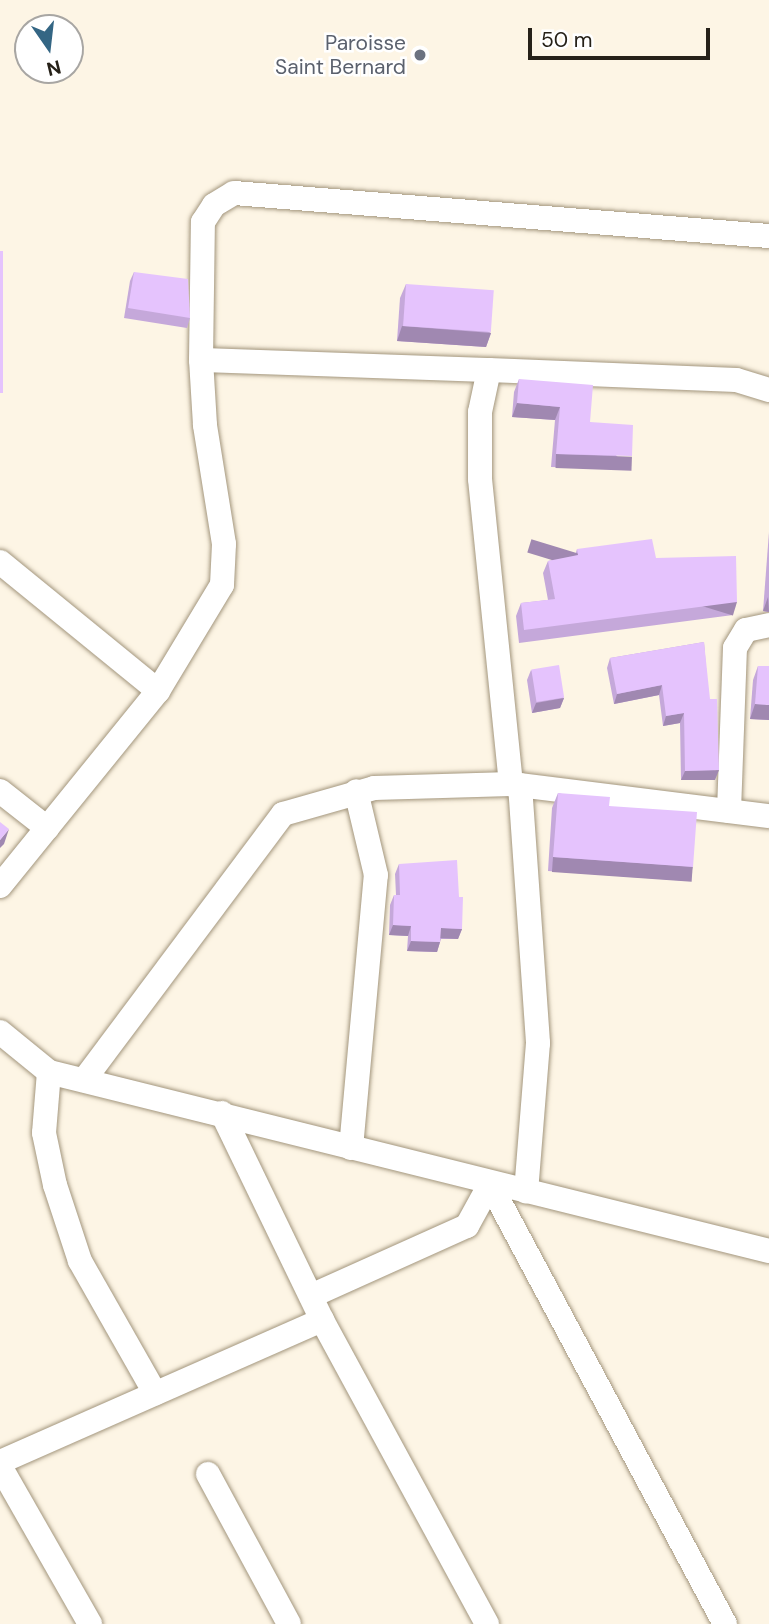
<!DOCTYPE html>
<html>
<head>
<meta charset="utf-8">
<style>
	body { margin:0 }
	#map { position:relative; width:769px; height:1624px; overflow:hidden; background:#fdf5e5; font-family:"DM Sans",sans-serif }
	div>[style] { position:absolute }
	.roads { filter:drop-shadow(0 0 2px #a3967d) drop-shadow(0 0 2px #a3967d) }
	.street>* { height:24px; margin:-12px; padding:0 12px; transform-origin:12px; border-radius:12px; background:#fff }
	.wall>* { inset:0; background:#c5a8da }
	.shaded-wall>* { inset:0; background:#a088b1; transform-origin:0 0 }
	.building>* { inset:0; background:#e5c3fd; transform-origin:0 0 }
	.dots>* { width:19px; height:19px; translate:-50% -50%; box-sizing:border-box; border:4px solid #fff; border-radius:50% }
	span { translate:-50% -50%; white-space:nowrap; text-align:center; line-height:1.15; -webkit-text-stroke:5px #fff; paint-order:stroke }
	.worship-label { font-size:21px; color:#5b616d }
	.right { translate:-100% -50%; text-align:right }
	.north { position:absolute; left:14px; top:14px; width:70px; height:70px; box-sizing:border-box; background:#fff; border:2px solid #a8a6a3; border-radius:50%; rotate:166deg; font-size:19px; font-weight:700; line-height:28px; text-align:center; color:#262118 }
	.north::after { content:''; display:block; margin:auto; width:24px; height:32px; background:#346684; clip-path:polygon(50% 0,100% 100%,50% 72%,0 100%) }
	.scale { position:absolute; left:528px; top:28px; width:182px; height:32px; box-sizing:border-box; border:4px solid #262118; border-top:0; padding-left:9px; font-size:21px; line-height:24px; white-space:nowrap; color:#262118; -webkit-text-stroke:5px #fff; paint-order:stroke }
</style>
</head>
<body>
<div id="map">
	<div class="roads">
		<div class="street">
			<i style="left:201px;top:360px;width:288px;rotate:2deg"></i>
			<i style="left:769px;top:390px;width:34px;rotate:-163deg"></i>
			<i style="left:736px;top:380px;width:247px;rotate:-177.7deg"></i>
			<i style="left:489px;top:370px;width:43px;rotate:102.1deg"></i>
			<i style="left:480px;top:412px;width:67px;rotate:90deg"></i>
			<i style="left:480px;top:479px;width:307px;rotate:84.2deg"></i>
			<i style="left:511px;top:784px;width:260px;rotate:7.1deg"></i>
			<i style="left:0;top:562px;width:204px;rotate:39.2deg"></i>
			<i style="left:520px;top:785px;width:259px;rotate:86deg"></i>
			<i style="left:538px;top:1043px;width:149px;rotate:94.6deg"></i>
			<i style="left:0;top:791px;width:60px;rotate:38.2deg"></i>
			<i style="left:729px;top:811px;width:163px;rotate:-87.9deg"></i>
			<i style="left:735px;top:648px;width:21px;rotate:-59deg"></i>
			<i style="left:746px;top:630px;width:24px;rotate:-12deg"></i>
			<i style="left:0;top:886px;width:251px;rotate:-51deg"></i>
			<i style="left:158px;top:691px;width:124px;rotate:-58.9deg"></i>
			<i style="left:222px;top:585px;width:41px;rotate:-87.2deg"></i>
			<i style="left:224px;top:544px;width:121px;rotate:-99.1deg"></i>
			<i style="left:205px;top:425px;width:65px;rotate:-93.5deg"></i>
			<i style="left:201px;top:360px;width:138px;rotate:-89.2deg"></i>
			<i style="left:203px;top:222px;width:20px;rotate:-57deg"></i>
			<i style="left:214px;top:205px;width:23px;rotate:-31deg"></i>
			<i style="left:234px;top:193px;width:537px;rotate:4.6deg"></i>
			<i style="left:0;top:1032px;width:63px;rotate:39.2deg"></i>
			<i style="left:49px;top:1072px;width:742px;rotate:13.96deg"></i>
			<i style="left:49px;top:1072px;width:61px;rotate:94.7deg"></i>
			<i style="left:44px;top:1133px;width:53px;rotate:78.1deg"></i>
			<i style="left:55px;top:1185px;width:80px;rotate:71.8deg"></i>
			<i style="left:80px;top:1261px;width:152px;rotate:60.4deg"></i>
			<i style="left:84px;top:1080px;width:332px;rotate:-53.2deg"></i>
			<i style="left:283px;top:814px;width:95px;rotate:-15.9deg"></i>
			<i style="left:374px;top:788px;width:137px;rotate:-1.7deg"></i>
			<i style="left:222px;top:1113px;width:230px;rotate:64.2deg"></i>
			<i style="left:322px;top:1320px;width:346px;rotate:61.5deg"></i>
			<i style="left:351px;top:1148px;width:274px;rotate:-84.8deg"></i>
			<i style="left:376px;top:875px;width:86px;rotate:-103.4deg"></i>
			<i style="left:490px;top:1184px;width:499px;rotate:61.9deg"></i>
			<i style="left:311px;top:1296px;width:171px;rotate:-24.2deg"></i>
			<i style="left:467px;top:1226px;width:48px;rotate:-61.3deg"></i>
			<i style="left:0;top:1462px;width:352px;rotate:-23.8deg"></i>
			<i style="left:0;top:1466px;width:182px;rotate:60.3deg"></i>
			<i style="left:208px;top:1474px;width:170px;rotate:61.6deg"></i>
		</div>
	</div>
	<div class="wall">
		<i style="clip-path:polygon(134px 272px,190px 318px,187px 328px,124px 318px,130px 281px)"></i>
		<i style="clip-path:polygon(406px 284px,491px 333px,486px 347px,397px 341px,400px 298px)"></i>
		<i style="clip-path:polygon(519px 379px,590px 422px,627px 469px,551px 467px,555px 420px,512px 417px,514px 392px)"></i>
		<i style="clip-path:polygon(769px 532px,769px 612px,763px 611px)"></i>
		<i style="clip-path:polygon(577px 549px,656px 558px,733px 615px,519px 643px,516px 616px,521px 603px,548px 600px,543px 573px,548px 561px,575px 556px)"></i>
		<i style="clip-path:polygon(704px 642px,715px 780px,681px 780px,680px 723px,663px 726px,659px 695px,614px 704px,607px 668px,610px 658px)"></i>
		<i style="clip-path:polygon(758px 666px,769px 720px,750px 719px,753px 680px)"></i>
		<i style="clip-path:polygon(531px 670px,564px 698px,560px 708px,532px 713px,527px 680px)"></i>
		<i style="clip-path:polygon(558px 793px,609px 806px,693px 867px,688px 881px,548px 871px,552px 808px)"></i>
		<i style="clip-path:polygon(399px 864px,462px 929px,458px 939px,441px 939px,437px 952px,407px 951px,408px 936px,389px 935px,390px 905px,394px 895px,396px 895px,395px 874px)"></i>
	</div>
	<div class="shaded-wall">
		<i style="clip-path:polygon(402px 326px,491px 333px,486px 347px,397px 341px)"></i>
		<i style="clip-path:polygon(517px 403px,560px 407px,555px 420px,512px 417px)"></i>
		<i style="left:556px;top:454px;width:76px;height:14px;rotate:2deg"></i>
		<i style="clip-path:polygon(768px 597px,769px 612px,763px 611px)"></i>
		<i style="left:737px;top:602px;width:14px;height:215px;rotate:107deg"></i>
		<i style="clip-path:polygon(662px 685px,659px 695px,614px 704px,617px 694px)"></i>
		<i style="clip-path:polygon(564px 698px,560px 708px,532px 713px,536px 703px)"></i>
		<i style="clip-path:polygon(755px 704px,769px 705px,769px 720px,750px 719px)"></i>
		<i style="clip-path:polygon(684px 713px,680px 723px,663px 726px,666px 716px)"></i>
		<i style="clip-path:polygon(719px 770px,715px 780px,681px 780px,685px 771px)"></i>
		<i style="clip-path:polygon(9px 829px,4px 844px,0 848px,0 840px)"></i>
		<i style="left:553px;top:857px;width:140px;height:15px;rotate:4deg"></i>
		<i style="clip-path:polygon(393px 925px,411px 926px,408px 936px,389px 935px)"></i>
		<i style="clip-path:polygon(441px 928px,462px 929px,458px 939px,437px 938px)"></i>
		<i style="clip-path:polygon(411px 941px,440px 942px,437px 952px,407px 951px)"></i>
	</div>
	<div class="building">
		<i style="left:0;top:251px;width:3px;height:142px"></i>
		<i style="clip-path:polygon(134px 272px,188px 279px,190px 318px,128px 308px)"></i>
		<i style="left:406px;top:284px;width:88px;height:42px;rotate:4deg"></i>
		<i style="clip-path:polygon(519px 379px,593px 385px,590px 422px,633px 425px,632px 456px,556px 454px,560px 407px,517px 403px)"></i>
		<i style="clip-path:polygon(652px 539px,656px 558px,736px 556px,737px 602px,524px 630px,521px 603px,555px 599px,548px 561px,578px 555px,577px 549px)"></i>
		<i style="clip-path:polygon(704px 642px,710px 699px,717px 699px,719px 770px,685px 771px,684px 713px,666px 716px,662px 685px,617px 694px,610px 658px)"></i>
		<i style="left:559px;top:665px;width:33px;height:28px;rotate:81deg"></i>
		<i style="clip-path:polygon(758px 666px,769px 666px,769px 705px,755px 704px)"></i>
		<i style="clip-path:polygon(558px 793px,610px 797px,609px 806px,697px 812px,693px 867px,553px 857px)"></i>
		<i style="clip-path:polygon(0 822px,9px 829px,0 840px)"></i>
		<i style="clip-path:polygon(457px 860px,459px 897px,463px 897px,462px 929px,441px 928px,440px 942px,411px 941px,411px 926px,393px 925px,394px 895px,400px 895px,399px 864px)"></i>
	</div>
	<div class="dots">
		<i style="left:420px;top:55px;background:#6b7280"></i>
	</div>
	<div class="worship-label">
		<span class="right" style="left:406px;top:55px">Paroisse<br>Saint Bernard</span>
	</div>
	<div class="north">N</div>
	<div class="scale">50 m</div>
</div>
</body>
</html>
